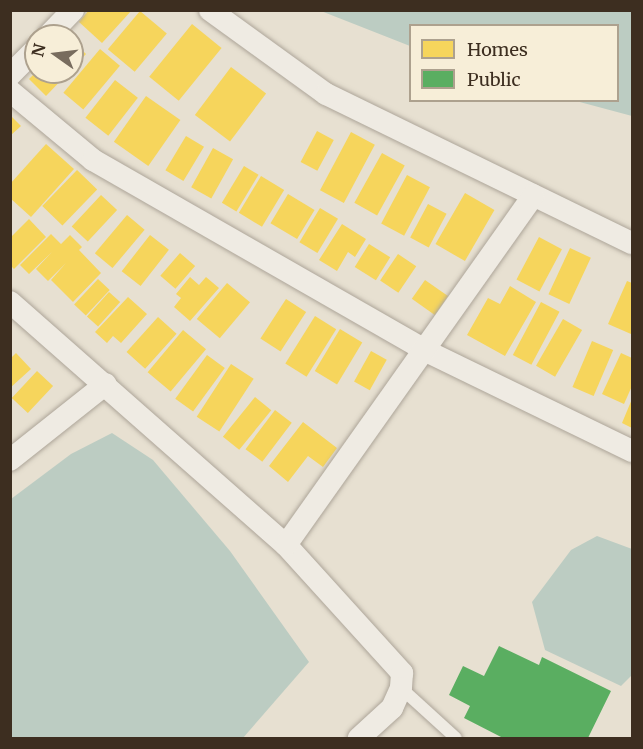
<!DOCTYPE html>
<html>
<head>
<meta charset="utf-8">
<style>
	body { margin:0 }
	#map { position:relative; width:643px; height:749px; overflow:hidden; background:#e7e0d1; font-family:Merriweather,serif }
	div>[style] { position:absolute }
	.water>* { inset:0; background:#bcccc2 }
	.homes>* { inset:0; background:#f6d55c; transform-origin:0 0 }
	.public>* { inset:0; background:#5aae61 }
	.roads { filter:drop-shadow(0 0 2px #ada599) drop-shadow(0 0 2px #ada599) }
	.service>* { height:12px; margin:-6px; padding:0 6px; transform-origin:6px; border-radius:6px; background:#efebe3 }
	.minor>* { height:22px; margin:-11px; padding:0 11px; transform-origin:11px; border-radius:11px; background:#efebe3 }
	span { translate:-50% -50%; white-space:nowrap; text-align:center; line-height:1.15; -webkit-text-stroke:6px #f7eed8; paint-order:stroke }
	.frame { position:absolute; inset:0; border:12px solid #3d2e20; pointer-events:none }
	.legend { position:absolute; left:409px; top:24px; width:210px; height:78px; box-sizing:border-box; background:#f7eed8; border:2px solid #ada18e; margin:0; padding:8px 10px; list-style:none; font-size:18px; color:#3d2e20 }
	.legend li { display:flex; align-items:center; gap:12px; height:30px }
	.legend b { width:30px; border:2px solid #ada18e }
	.north { position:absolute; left:24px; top:24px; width:60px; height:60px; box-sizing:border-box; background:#f7eed8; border:2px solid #ada18e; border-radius:50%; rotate:284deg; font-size:16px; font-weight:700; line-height:24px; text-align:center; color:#3d2e20 }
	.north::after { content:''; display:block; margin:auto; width:21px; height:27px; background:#786c5e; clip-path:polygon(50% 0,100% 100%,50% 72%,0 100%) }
</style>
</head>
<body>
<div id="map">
	<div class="water">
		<i style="clip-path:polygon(321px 11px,632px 11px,632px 116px,576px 101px,618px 100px,618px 26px,410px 26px,410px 46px)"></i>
		<i style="clip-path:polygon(112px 433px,153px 460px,230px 551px,309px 662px,243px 738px,11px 738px,11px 499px,71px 454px)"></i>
		<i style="clip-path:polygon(597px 536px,632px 549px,632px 675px,621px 686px,545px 650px,532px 602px,571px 550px)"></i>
	</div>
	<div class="homes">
		<i style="clip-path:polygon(89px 10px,132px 10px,102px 43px,79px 22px)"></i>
		<i style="left:140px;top:11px;width:35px;height:50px;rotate:40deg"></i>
		<i style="left:192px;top:24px;width:38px;height:68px;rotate:39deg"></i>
		<i style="clip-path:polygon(72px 40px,86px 54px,72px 69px)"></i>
		<i style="left:100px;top:49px;width:26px;height:57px;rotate:40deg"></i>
		<i style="left:231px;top:67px;width:44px;height:60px;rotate:37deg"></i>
		<i style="clip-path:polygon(36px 72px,69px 72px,46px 96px,29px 79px)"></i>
		<i style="left:115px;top:80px;width:29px;height:48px;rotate:38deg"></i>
		<i style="left:146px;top:96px;width:42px;height:56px;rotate:35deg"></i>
		<i style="clip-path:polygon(10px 115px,21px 126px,10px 136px)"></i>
		<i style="left:317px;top:131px;width:19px;height:35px;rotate:28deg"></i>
		<i style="left:351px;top:132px;width:27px;height:66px;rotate:28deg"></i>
		<i style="left:186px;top:136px;width:21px;height:40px;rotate:31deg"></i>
		<i style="clip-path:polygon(46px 144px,74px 169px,31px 217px,10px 198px,10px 184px)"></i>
		<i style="left:213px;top:148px;width:23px;height:45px;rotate:29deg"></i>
		<i style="left:382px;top:153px;width:26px;height:57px;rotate:29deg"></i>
		<i style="left:244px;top:166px;width:17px;height:43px;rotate:31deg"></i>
		<i style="left:77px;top:170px;width:28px;height:50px;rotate:44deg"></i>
		<i style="left:407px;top:175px;width:26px;height:55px;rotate:28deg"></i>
		<i style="left:261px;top:176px;width:27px;height:43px;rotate:31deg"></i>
		<i style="left:465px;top:193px;width:34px;height:59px;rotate:30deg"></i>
		<i style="left:288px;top:194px;width:31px;height:34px;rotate:31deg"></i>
		<i style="left:101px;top:195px;width:22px;height:43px;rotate:43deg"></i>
		<i style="left:428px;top:204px;width:21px;height:38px;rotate:28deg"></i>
		<i style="left:320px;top:208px;width:21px;height:40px;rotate:31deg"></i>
		<i style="left:127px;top:215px;width:23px;height:50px;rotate:40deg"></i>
		<i style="clip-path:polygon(29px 219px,46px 237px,14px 269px,10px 265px,10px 238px)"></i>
		<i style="clip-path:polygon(342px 224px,366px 239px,355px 257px,348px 252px,337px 271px,319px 260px)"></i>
		<i style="clip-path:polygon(51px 234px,61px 244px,70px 235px,82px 247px,79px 250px,101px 273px,73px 302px,51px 280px,66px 263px,48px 281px,36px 269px,52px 252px,29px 274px,20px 265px)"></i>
		<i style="left:150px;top:235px;width:24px;height:46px;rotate:38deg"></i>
		<i style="left:539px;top:237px;width:26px;height:48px;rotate:28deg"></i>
		<i style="left:369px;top:244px;width:25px;height:27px;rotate:32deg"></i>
		<i style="left:570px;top:248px;width:23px;height:51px;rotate:25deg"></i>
		<i style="left:180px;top:253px;width:20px;height:30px;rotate:41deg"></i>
		<i style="left:398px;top:254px;width:22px;height:32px;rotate:34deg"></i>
		<i style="clip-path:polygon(190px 277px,199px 285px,206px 277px,219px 288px,190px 321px,174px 307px,181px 298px,176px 294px)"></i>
		<i style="left:98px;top:279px;width:16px;height:35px;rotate:43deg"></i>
		<i style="left:425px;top:280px;width:28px;height:23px;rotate:35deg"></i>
		<i style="clip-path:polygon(627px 281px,632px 283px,631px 334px,608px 324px)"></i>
		<i style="left:227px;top:283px;width:30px;height:47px;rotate:40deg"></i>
		<i style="clip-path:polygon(510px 286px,536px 302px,505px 356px,467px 335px,488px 298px,500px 304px)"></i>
		<i style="left:109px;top:292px;width:15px;height:33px;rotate:42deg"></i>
		<i style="clip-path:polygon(128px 297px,147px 314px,121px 343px,113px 336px,107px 343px,95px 332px)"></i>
		<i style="left:286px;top:299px;width:24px;height:47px;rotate:33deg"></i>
		<i style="left:541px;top:302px;width:21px;height:60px;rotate:28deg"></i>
		<i style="left:315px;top:316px;width:25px;height:56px;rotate:32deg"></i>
		<i style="left:158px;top:317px;width:25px;height:47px;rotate:42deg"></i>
		<i style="left:563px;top:319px;width:22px;height:54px;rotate:30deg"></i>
		<i style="left:340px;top:329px;width:26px;height:49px;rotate:31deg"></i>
		<i style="left:183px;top:330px;width:30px;height:55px;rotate:40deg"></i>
		<i style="left:592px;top:341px;width:23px;height:50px;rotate:23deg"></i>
		<i style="left:371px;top:351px;width:18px;height:35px;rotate:29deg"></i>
		<i style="clip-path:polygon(16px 353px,31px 369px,10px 388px,10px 359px)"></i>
		<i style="clip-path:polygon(621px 353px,632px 358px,632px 386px,624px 404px,602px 394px)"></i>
		<i style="left:207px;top:355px;width:22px;height:54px;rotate:36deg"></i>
		<i style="left:231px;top:364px;width:27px;height:63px;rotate:33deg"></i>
		<i style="left:37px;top:371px;width:22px;height:37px;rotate:43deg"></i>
		<i style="left:255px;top:397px;width:21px;height:51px;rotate:39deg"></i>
		<i style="clip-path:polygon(632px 399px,632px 428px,622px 423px)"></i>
		<i style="left:275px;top:410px;width:21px;height:49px;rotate:37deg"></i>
		<i style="clip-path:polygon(303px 422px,337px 448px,323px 467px,308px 456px,288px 482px,269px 466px)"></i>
	</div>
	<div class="public">
		<i style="clip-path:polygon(499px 646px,539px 665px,542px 657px,611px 691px,588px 738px,503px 738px,464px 718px,470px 706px,449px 695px,463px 666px,484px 676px)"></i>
	</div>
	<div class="roads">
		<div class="service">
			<i style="left:401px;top:688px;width:74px;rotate:42.3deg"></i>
		</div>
		<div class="minor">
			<i style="left:210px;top:10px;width:143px;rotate:35.9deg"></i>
			<i style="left:326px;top:94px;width:340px;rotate:26deg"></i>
			<i style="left:48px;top:36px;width:36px;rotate:-46deg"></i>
			<i style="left:10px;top:75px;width:37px;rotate:-45deg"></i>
			<i style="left:10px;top:91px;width:108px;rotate:39.7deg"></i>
			<i style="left:93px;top:160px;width:384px;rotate:29.8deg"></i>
			<i style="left:426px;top:351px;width:229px;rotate:25.9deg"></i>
			<i style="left:10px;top:302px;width:368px;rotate:41.4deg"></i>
			<i style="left:286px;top:545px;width:173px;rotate:47.8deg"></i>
			<i style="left:402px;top:673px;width:15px;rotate:94deg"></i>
			<i style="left:401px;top:688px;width:22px;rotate:114deg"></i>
			<i style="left:392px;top:708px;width:45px;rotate:137.7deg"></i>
			<i style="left:10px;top:460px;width:122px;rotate:-38.4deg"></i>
			<i style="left:286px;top:545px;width:428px;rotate:-54.7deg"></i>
		</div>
	</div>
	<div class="frame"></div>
	<ul class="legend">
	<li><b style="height:16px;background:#f6d55c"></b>Homes</li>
	<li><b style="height:16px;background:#5aae61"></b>Public</li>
	</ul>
	<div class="north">N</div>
</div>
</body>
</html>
